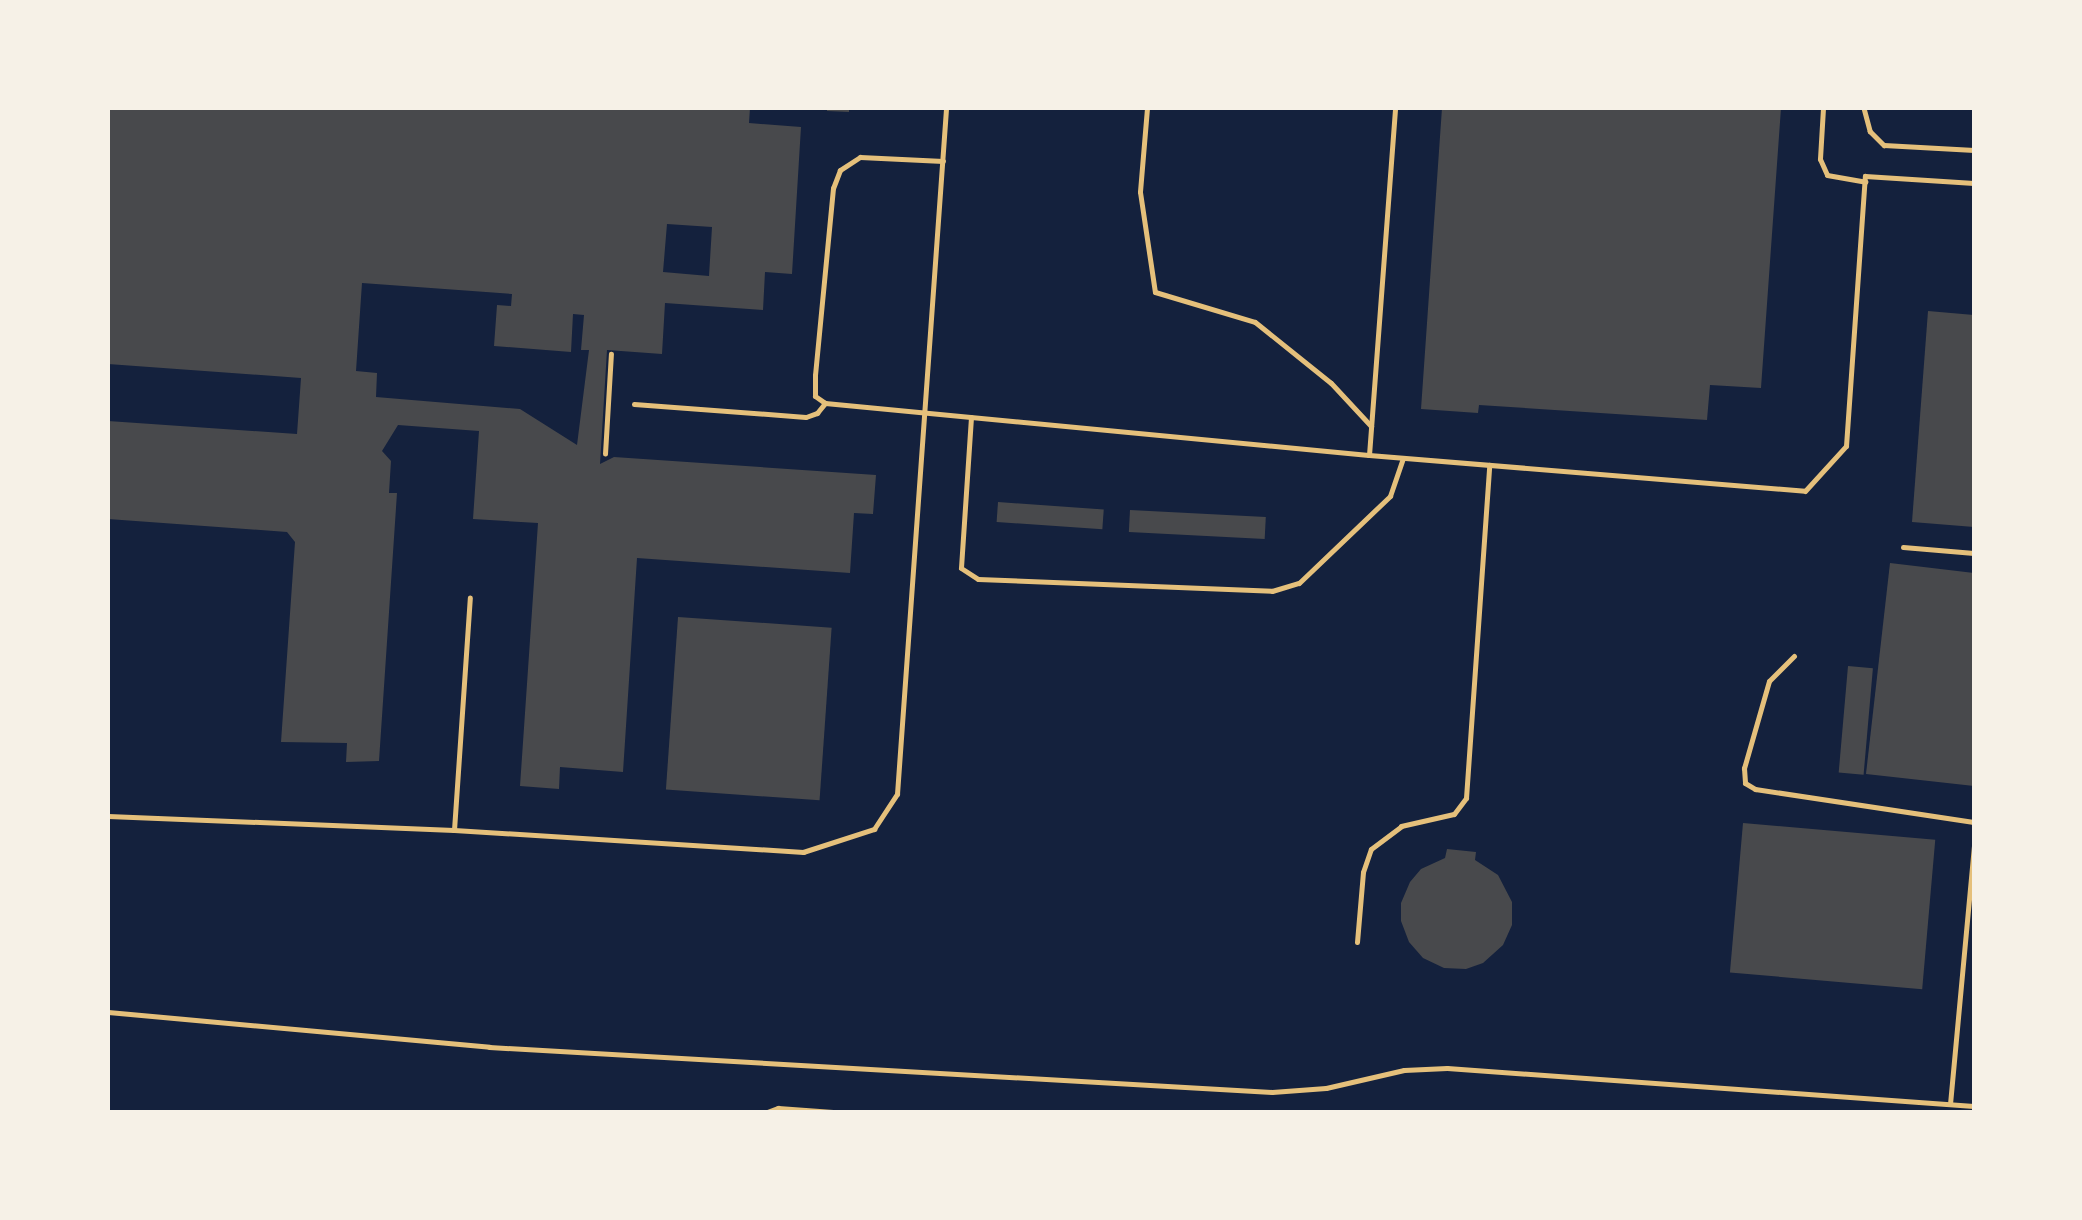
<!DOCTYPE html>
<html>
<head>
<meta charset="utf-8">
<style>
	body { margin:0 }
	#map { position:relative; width:2082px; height:1220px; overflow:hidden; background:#14213d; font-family:Helvetica,sans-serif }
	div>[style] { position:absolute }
	.building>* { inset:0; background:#48494c; transform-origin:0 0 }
	.path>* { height:4.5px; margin:-2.25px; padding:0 2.25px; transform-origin:2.25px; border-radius:2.25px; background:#e5c07b }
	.service>* { height:5px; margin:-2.5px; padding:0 2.5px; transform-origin:2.5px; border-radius:2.5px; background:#e5c07b }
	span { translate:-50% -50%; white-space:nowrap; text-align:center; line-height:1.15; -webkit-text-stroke:5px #f6f1e7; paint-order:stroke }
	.frame { position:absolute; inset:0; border:110px solid #f6f1e7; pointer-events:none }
</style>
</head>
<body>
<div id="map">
	<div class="building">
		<i style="clip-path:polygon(evenodd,108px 108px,750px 108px,749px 123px,801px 127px,792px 274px,765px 272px,763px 310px,665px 303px,662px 354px,607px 350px,600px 464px,614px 457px,876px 475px,873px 514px,854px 513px,850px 573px,637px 558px,623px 772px,560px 767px,559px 789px,520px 786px,538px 523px,473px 519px,479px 431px,398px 425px,382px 451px,391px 461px,389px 493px,397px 493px,379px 761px,346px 762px,347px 743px,281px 742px,295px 542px,287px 532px,108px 519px,108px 421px,297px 434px,301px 378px,108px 364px,108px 108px,667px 224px,712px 227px,709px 276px,663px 272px,667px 224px,108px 108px,362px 283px,512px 294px,511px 306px,497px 305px,494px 346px,571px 352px,573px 314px,584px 315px,581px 350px,589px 350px,577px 445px,520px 409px,376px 397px,377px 373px,356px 371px,362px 283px)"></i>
		<i style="clip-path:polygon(827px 108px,849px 108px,849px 112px,827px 111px)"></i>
		<i style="clip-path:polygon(1442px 108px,1781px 108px,1761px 388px,1710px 385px,1707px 420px,1479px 405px,1478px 413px,1421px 409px)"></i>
		<i style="clip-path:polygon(1928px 311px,1974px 315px,1974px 527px,1912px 522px)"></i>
		<i style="left:998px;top:502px;width:106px;height:20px;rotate:4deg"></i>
		<i style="left:1130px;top:510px;width:136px;height:22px;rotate:3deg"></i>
		<i style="clip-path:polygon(1890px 563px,1974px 573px,1974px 786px,1866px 774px)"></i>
		<i style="left:678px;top:617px;width:154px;height:173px;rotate:4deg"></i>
		<i style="left:1848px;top:666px;width:25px;height:107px;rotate:5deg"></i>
		<i style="left:1743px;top:823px;width:193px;height:150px;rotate:5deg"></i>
		<i style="clip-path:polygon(1447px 849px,1476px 852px,1475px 860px,1498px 875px,1512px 902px,1512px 925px,1503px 945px,1483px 963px,1466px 969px,1444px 968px,1423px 958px,1409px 942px,1401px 921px,1401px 903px,1410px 882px,1421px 869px,1445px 858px)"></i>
	</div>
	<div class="path">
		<i style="left:1864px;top:108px;width:24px;rotate:75deg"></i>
		<i style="left:1870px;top:131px;width:20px;rotate:45deg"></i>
		<i style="left:1884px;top:145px;width:90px;rotate:3.2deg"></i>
		<i style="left:605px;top:454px;width:100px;rotate:-86.6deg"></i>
	</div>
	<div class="service">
		<i style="left:1147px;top:108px;width:84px;rotate:94.8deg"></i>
		<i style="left:1140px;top:192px;width:101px;rotate:81.5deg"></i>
		<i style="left:1155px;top:292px;width:104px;rotate:16.7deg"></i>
		<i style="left:1255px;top:322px;width:97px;rotate:38.8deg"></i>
		<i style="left:1331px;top:383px;width:59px;rotate:47.1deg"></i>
		<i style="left:1823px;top:108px;width:51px;rotate:93.4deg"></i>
		<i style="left:1820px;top:159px;width:17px;rotate:66deg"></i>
		<i style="left:1827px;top:175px;width:39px;rotate:10deg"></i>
		<i style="left:943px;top:161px;width:83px;rotate:-177.2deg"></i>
		<i style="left:860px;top:157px;width:24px;rotate:147deg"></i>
		<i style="left:840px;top:170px;width:19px;rotate:111deg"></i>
		<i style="left:833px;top:188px;width:188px;rotate:95.5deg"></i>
		<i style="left:815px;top:375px;width:21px;rotate:90deg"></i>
		<i style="left:815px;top:396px;width:12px;rotate:35deg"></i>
		<i style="left:825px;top:403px;width:546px;rotate:5.46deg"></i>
		<i style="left:1369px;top:455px;width:348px;rotate:-85.7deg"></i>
		<i style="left:634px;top:404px;width:172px;rotate:4.3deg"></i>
		<i style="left:806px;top:417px;width:12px;rotate:-20deg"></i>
		<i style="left:817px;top:413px;width:13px;rotate:-51deg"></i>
		<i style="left:971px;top:417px;width:151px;rotate:93.8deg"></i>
		<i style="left:961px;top:568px;width:20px;rotate:33deg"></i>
		<i style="left:978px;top:579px;width:294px;rotate:2.3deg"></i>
		<i style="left:1272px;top:591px;width:28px;rotate:-17deg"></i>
		<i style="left:1299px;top:583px;width:126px;rotate:-43.7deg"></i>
		<i style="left:1390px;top:496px;width:40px;rotate:-71.1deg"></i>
		<i style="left:1369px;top:455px;width:437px;rotate:4.7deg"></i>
		<i style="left:1805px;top:491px;width:61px;rotate:-47.7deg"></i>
		<i style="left:1846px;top:446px;width:271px;rotate:-86deg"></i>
		<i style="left:1865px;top:176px;width:109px;rotate:3.7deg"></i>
		<i style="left:1903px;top:547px;width:71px;rotate:4.8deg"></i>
		<i style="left:1794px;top:656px;width:35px;rotate:135deg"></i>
		<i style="left:1769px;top:681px;width:91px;rotate:106deg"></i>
		<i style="left:1744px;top:768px;width:15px;rotate:86deg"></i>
		<i style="left:1745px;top:783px;width:12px;rotate:31deg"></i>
		<i style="left:1755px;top:789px;width:221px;rotate:8.6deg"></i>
		<i style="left:108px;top:816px;width:346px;rotate:2.3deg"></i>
		<i style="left:454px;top:830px;width:350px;rotate:3.6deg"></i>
		<i style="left:803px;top:852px;width:75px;rotate:-17.9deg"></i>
		<i style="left:874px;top:829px;width:42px;rotate:-56.7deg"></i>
		<i style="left:897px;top:794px;width:688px;rotate:-85.91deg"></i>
		<i style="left:454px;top:830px;width:233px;rotate:-86.1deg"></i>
		<i style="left:1357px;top:942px;width:70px;rotate:-85.1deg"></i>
		<i style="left:1363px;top:872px;width:24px;rotate:-71deg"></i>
		<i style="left:1371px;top:849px;width:38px;rotate:-37deg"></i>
		<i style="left:1401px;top:826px;width:54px;rotate:-12.8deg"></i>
		<i style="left:1454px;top:814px;width:20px;rotate:-53deg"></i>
		<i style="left:1466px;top:798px;width:334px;rotate:-86deg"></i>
		<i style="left:108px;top:1012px;width:383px;rotate:5.2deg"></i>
		<i style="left:489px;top:1047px;width:784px;rotate:3.29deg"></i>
		<i style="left:1272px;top:1092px;width:54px;rotate:-4.2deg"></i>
		<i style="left:1326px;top:1088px;width:80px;rotate:-13deg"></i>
		<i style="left:1404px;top:1070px;width:43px;rotate:-2.7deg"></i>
		<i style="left:1447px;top:1068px;width:528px;rotate:4.12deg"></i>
		<i style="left:1950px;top:1104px;width:259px;rotate:-84.7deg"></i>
		<i style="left:767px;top:1112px;width:12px;rotate:-20deg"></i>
		<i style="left:778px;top:1108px;width:55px;rotate:4.2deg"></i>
	</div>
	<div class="frame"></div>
</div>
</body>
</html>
